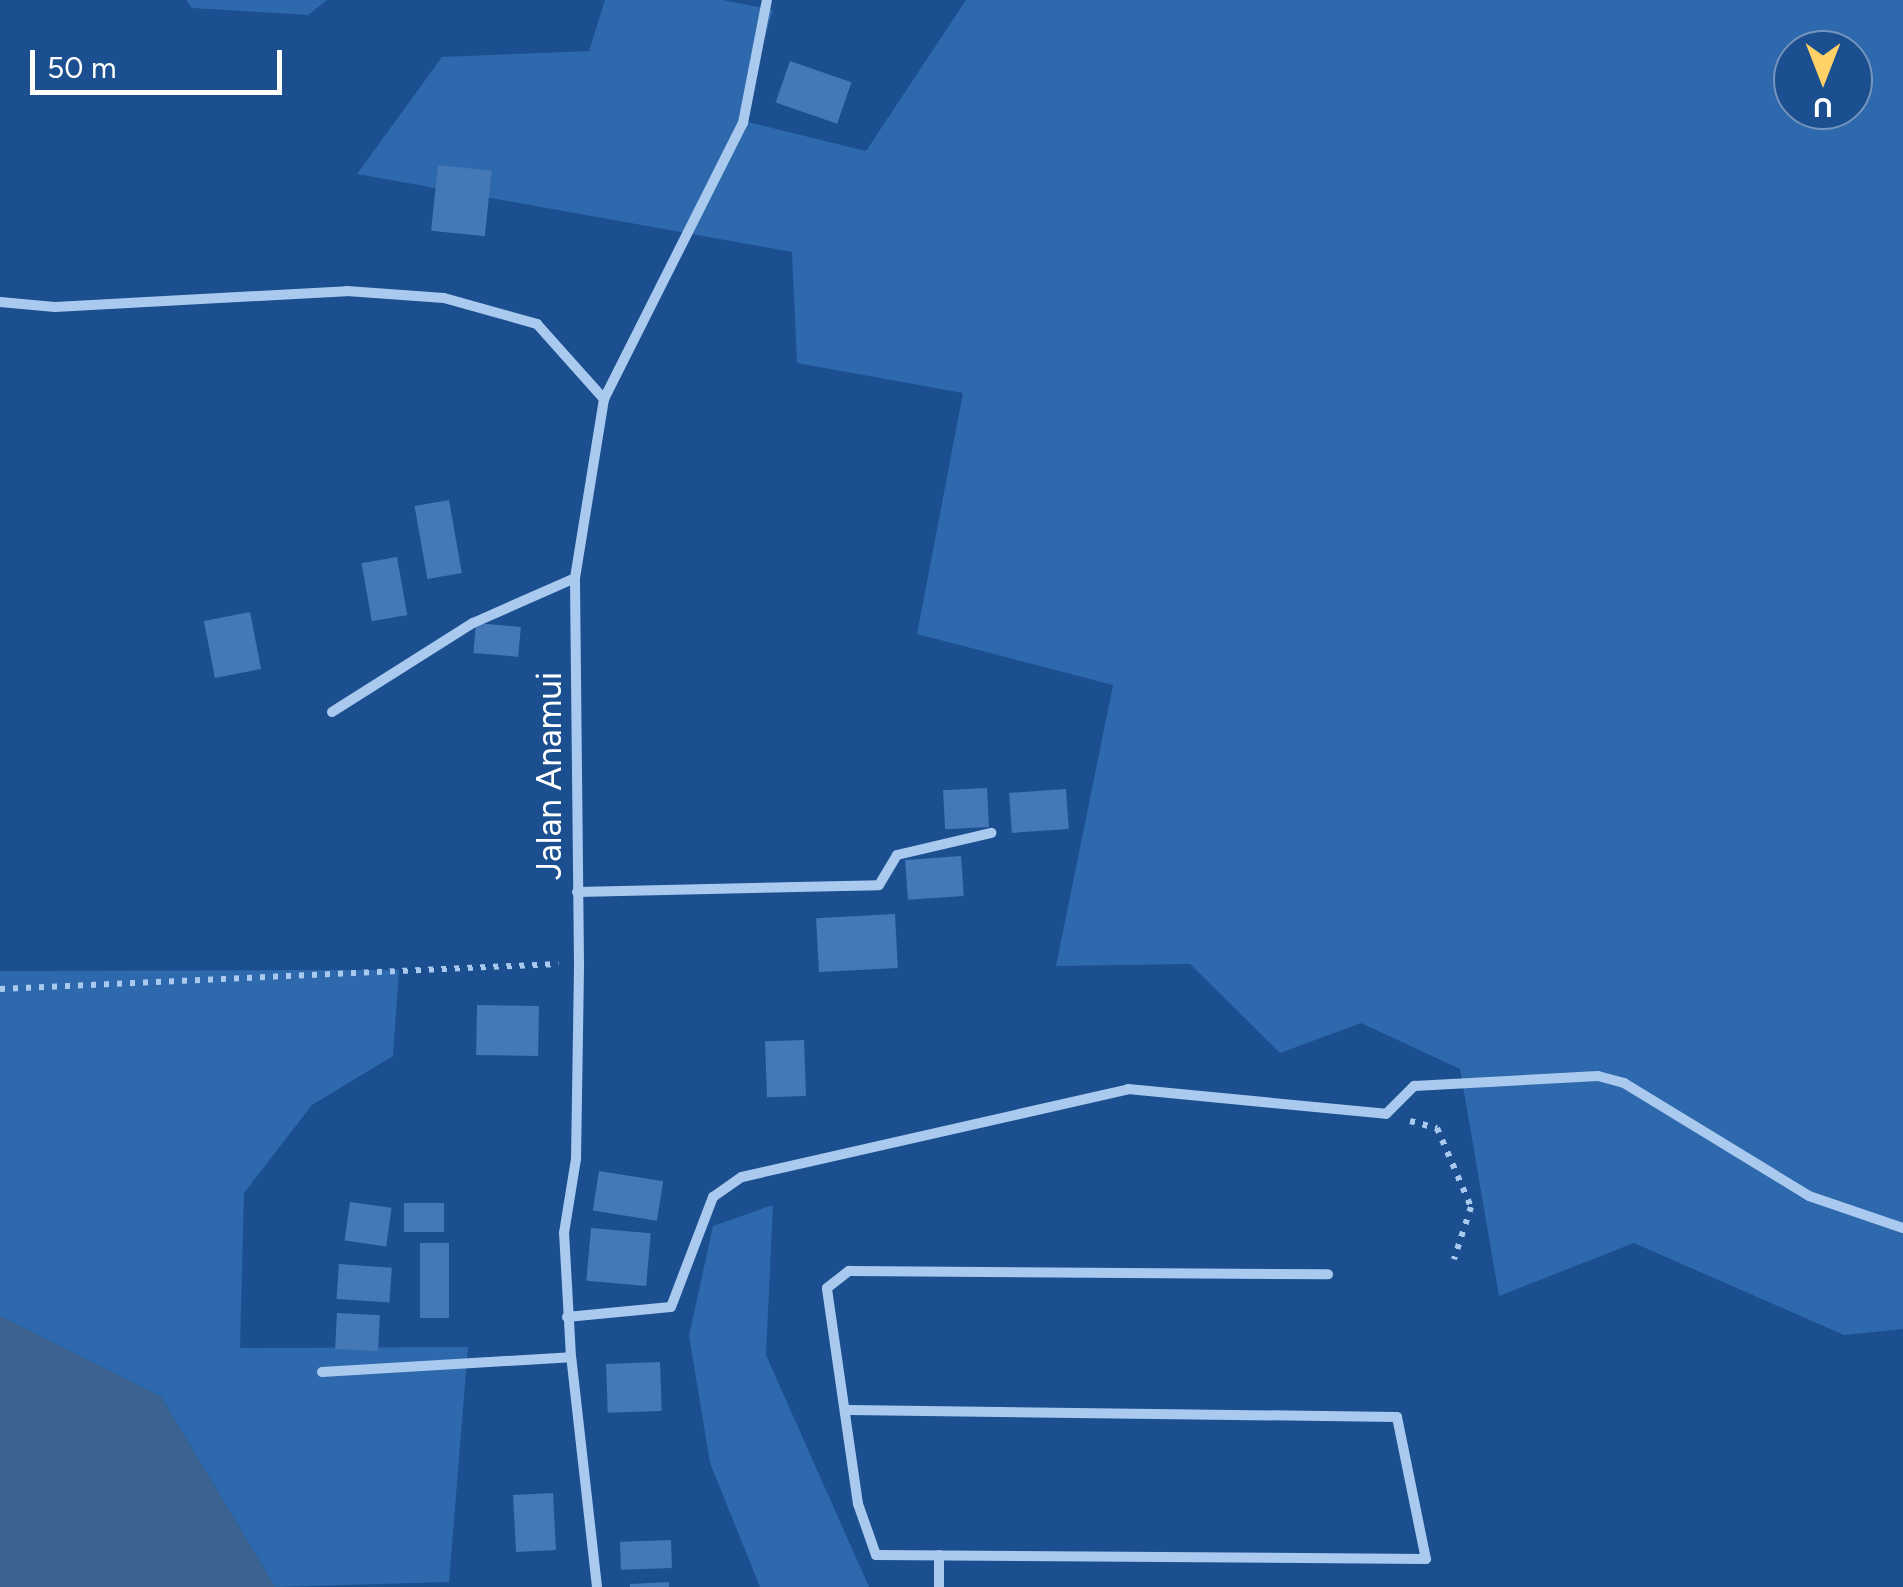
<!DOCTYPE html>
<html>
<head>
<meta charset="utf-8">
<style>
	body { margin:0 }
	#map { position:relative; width:1903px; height:1587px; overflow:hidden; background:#1b4f8f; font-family:Figtree,sans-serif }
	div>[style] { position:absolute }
	.green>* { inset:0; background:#2e69ad }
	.water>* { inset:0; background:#3c6290 }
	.building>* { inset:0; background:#4478b7; transform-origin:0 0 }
	.path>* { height:6px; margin-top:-3px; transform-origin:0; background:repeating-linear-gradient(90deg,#a9c9ee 0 5px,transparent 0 13px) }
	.minor>* { height:10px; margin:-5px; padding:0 5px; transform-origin:5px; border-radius:5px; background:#a9c9ee }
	span { translate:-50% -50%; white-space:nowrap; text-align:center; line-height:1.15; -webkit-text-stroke:10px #1b4f8f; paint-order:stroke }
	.street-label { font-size:35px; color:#fff }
	.north { position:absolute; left:1773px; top:30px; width:100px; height:100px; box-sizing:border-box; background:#1b4f8f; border:2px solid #7695bc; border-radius:50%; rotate:180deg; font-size:28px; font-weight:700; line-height:40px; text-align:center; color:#fff }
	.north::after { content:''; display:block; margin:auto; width:35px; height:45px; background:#ffd166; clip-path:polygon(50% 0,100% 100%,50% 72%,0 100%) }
	.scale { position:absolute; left:30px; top:50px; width:252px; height:45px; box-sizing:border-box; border:5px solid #fff; border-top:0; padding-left:12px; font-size:30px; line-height:35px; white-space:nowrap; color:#fff; -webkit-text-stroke:8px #1b4f8f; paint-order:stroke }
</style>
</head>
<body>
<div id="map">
	<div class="green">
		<i style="clip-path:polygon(186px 0,327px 0,308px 15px,192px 8px)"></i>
		<i style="clip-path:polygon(evenodd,605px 0,723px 0,773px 10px,740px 120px,866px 151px,966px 0,1903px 0,1903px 1329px,1844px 1335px,1634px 1243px,1499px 1296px,1460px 1069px,1361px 1023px,1280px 1053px,1190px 964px,1056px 966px,1113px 685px,917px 634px,963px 393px,797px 363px,792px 252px,357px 174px,442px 57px,589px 51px,605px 0,1793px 50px,1853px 50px,1853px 110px,1793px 110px,1793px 50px)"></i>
		<i style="clip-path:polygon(399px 970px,393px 1056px,312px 1105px,244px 1193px,240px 1348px,468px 1347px,449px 1582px,275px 1587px,161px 1397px,0 1316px,0 971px)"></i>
		<i style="clip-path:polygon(773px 1205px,766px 1355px,869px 1587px,760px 1587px,710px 1463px,689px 1336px,713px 1226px)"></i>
	</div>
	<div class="water">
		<i style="clip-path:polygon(0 1316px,161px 1397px,275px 1587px,0 1587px)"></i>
	</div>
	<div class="building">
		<i style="left:790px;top:61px;width:65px;height:44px;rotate:19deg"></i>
		<i style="left:438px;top:165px;width:54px;height:66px;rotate:6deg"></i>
		<i style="left:449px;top:500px;width:74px;height:35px;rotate:80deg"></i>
		<i style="left:397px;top:557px;width:59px;height:36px;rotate:80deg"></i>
		<i style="left:250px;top:612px;width:58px;height:47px;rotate:79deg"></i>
		<i style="left:476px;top:623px;width:45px;height:30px;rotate:5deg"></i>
		<i style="left:987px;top:788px;width:39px;height:44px;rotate:87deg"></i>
		<i style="left:1066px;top:789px;width:40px;height:57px;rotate:86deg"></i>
		<i style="left:961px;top:856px;width:40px;height:56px;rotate:86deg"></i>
		<i style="left:895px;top:914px;width:54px;height:79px;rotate:87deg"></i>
		<i style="left:477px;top:1005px;width:62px;height:50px;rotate:1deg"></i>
		<i style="left:804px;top:1040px;width:56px;height:39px;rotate:88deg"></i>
		<i style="left:599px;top:1171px;width:65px;height:40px;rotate:9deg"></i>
		<i style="left:350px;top:1202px;width:42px;height:39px;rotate:8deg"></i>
		<i style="left:404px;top:1203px;width:40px;height:29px"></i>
		<i style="left:591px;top:1228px;width:60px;height:53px;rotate:5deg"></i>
		<i style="left:420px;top:1243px;width:29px;height:75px"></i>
		<i style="left:339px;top:1264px;width:53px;height:35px;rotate:4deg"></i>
		<i style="left:337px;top:1313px;width:43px;height:36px;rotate:3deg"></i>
		<i style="left:660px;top:1362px;width:49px;height:54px;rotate:88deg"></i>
		<i style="left:553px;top:1493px;width:57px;height:40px;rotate:87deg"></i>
		<i style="left:671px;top:1540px;width:28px;height:51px;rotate:88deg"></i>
		<i style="clip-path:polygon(669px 1582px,669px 1587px,630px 1587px,630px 1584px)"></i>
	</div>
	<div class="path">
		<i style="left:0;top:989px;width:559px;rotate:-2.57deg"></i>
		<i style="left:1410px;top:1121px;width:28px;rotate:15deg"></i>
		<i style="left:1437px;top:1128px;width:86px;rotate:66.7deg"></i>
		<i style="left:1471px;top:1207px;width:55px;rotate:108.1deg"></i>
	</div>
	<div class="minor">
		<i style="left:0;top:302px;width:55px;rotate:5.2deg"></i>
		<i style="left:55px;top:307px;width:292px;rotate:-3.1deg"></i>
		<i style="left:347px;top:291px;width:97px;rotate:4.1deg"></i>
		<i style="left:444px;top:298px;width:97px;rotate:15.6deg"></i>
		<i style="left:537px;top:324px;width:101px;rotate:48.2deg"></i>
		<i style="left:332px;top:712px;width:167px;rotate:-32.3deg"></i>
		<i style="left:473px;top:623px;width:111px;rotate:-23.8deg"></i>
		<i style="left:577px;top:892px;width:302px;rotate:-1.3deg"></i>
		<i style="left:879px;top:885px;width:35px;rotate:-59deg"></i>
		<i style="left:897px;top:855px;width:97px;rotate:-13.2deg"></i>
		<i style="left:567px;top:1317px;width:104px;rotate:-5.5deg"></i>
		<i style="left:671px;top:1307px;width:118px;rotate:-69.1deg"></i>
		<i style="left:713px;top:1197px;width:35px;rotate:-35deg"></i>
		<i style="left:742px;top:1177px;width:396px;rotate:-12.8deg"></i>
		<i style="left:1128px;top:1089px;width:259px;rotate:5.5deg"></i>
		<i style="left:1386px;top:1114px;width:40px;rotate:-45deg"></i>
		<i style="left:1414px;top:1086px;width:184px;rotate:-3.1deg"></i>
		<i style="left:1598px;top:1076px;width:27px;rotate:15deg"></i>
		<i style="left:1624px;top:1083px;width:217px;rotate:31.4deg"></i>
		<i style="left:1809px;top:1196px;width:99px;rotate:18.8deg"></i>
		<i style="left:322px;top:1372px;width:249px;rotate:-3.4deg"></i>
		<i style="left:849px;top:1410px;width:548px;rotate:0.73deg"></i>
		<i style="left:1397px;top:1417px;width:145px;rotate:78.5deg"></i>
		<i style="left:1426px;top:1559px;width:550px;rotate:-179.58deg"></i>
		<i style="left:876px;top:1555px;width:54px;rotate:-109.4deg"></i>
		<i style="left:858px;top:1504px;width:218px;rotate:-98.2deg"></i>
		<i style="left:827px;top:1288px;width:28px;rotate:-38deg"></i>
		<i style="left:849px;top:1271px;width:479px;rotate:0.4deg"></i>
		<i style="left:597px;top:1587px;width:231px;rotate:-96.4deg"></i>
		<i style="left:571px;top:1357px;width:124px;rotate:-93.2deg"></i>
		<i style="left:564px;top:1233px;width:75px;rotate:-80.8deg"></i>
		<i style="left:576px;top:1159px;width:196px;rotate:-89.1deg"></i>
		<i style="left:579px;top:963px;width:385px;rotate:-90.6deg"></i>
		<i style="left:575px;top:578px;width:181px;rotate:-80.8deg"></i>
		<i style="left:604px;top:399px;width:309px;rotate:-63.3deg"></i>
		<i style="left:743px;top:123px;width:125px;rotate:-79deg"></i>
		<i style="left:939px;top:1587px;width:32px;rotate:-90deg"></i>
	</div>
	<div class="street-label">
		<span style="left:549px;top:776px;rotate:-90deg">Jalan Anamui</span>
	</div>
	<div class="north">U</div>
	<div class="scale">50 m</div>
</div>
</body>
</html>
